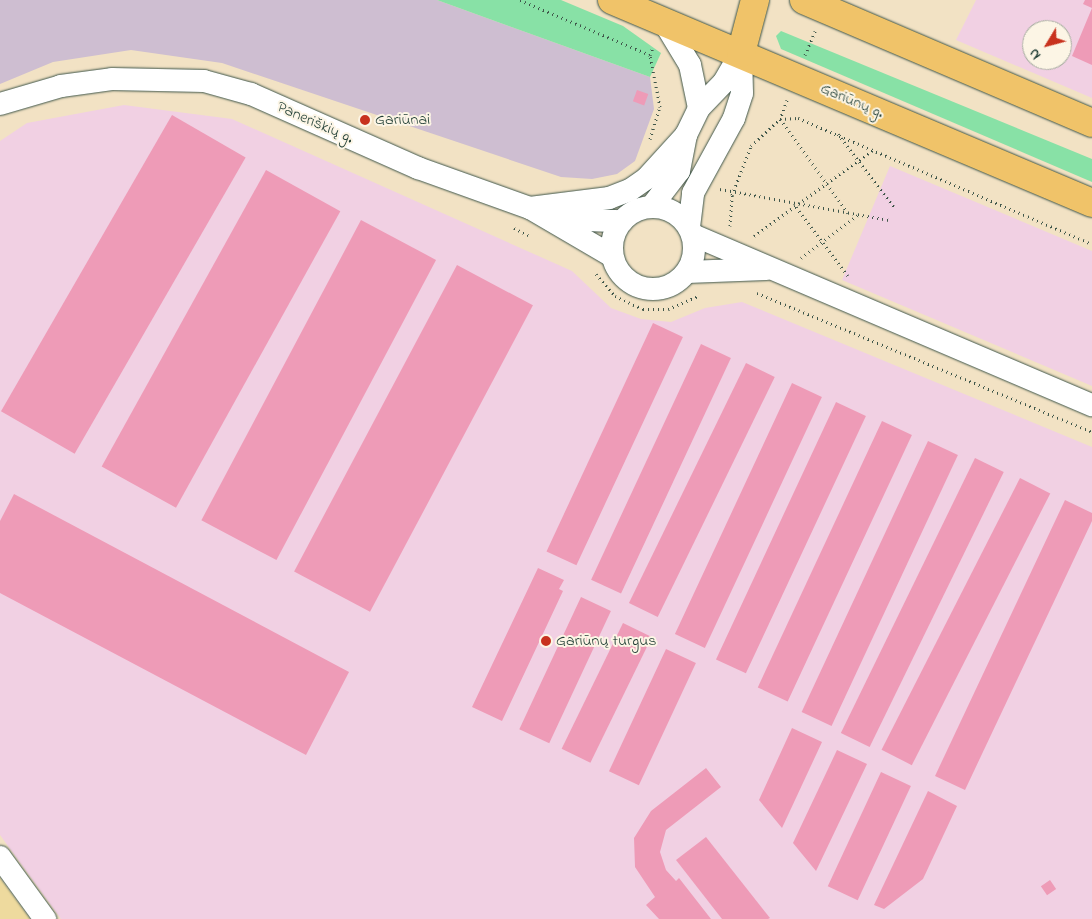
<!DOCTYPE html>
<html>
<head>
<meta charset="utf-8">
<style>
	body { margin:0 }
	#map { position:relative; width:1092px; height:919px; overflow:hidden; background:#f2e2c4; font-family:"Indie Flower",sans-serif }
	div>[style] { position:absolute }
	.built>* { inset:0; background:#f1d0e3 }
	.industrial>* { inset:0; background:#cebed1 }
	.green>* { inset:0; background:#88e1a6 }
	.sand>* { inset:0; background:#eeda9e }
	.building>* { inset:0; background:#ee9bb7; transform-origin:0 0 }
	.path>* { height:3px; margin-top:-1.5px; transform-origin:0; background:repeating-linear-gradient(90deg,#3f564a 0 1px,transparent 0 5px) }
	.roads { filter:drop-shadow(0 0 1px #3f564a) drop-shadow(0 0 1px #3f564a) }
	.minor>* { height:22px; margin:-11px; padding:0 11px; transform-origin:11px; border-radius:11px; background:#fff }
	.minor>.ring { margin:-11px; padding:0; box-sizing:content-box; background:none; border:22px solid #fff; border-radius:50% }
	.trunk>* { height:28px; margin:-14px; padding:0 14px; transform-origin:14px; border-radius:14px; background:#f0c369 }
	.dots>* { width:14px; height:14px; translate:-50% -50%; box-sizing:border-box; border:2px solid #fcf5e5; border-radius:50% }
	span { translate:-50% -50%; white-space:nowrap; text-align:center; line-height:1.15; -webkit-text-stroke:4px #fcf5e5; paint-order:stroke }
	.street-label { font-size:16px; color:#1f3d34 }
	.poi-label { font-size:16px; color:#1f3d34 }
	.left { translate:0 -50%; text-align:left }
	.north { position:absolute; left:1022px; top:20px; width:50px; height:50px; box-sizing:border-box; background:#fcf5e5; border:1px solid #a4ab9e; border-radius:50%; rotate:233deg; font-size:14px; font-weight:700; line-height:20px; text-align:center; color:#1f3d34 }
	.north::after { content:''; display:block; margin:auto; width:18px; height:22px; background:#c8321e; clip-path:polygon(50% 0,100% 100%,50% 72%,0 100%) }
</style>
</head>
<body>
<div id="map">
	<div class="built">
		<i style="clip-path:polygon(evenodd,976px 0,1092px 0,1092px 98px,956px 40px,976px 0,1032px 30px,1062px 30px,1062px 60px,1032px 60px,1032px 30px)"></i>
		<i style="clip-path:polygon(124px 105px,232px 119px,572px 271px,611px 308px,641px 319px,671px 322px,705px 308px,742px 302px,1092px 447px,1092px 919px,61px 919px,0 835px,0 141px,27px 123px)"></i>
		<i style="clip-path:polygon(890px 166px,1092px 251px,1092px 386px,842px 280px)"></i>
	</div>
	<div class="industrial">
		<i style="clip-path:polygon(0 0,437px 0,650px 77px,654px 109px,635px 161px,617px 174px,592px 179px,561px 177px,222px 63px,131px 50px,53px 62px,0 84px)"></i>
	</div>
	<div class="green">
		<i style="clip-path:polygon(437px 0,561px 0,623px 26px,661px 53px,650px 77px)"></i>
		<i style="clip-path:polygon(781px 31px,1092px 159px,1092px 182px,781px 49px,776px 36px)"></i>
	</div>
	<div class="sand">
		<i style="clip-path:polygon(0 878px,30px 919px,0 919px)"></i>
	</div>
	<div class="building">
		<i style="clip-path:polygon(1085px 0,1092px 0,1092px 8px,1083px 4px)"></i>
		<i style="clip-path:polygon(1092px 8px,1092px 65px,1072px 56px)"></i>
		<i style="left:637px;top:90px;width:12px;height:12px;rotate:20deg"></i>
		<i style="left:172px;top:115px;width:85px;height:342px;rotate:30deg"></i>
		<i style="left:266px;top:170px;width:85px;height:339px;rotate:29deg"></i>
		<i style="left:361px;top:220px;width:85px;height:340px;rotate:28deg"></i>
		<i style="left:457px;top:265px;width:86px;height:347px;rotate:28deg"></i>
		<i style="left:653px;top:323px;width:33px;height:252px;rotate:25deg"></i>
		<i style="left:701px;top:344px;width:33px;height:260px;rotate:25deg"></i>
		<i style="left:746px;top:363px;width:32px;height:267px;rotate:26deg"></i>
		<i style="left:792px;top:383px;width:33px;height:277px;rotate:25deg"></i>
		<i style="left:836px;top:402px;width:33px;height:284px;rotate:25deg"></i>
		<i style="left:882px;top:421px;width:33px;height:294px;rotate:25deg"></i>
		<i style="left:928px;top:441px;width:33px;height:299px;rotate:25deg"></i>
		<i style="left:975px;top:458px;width:32px;height:306px;rotate:26deg"></i>
		<i style="left:1020px;top:478px;width:34px;height:305px;rotate:27deg"></i>
		<i style="clip-path:polygon(14px 494px,349px 672px,306px 755px,0 593px,0 521px)"></i>
		<i style="clip-path:polygon(1065px 500px,1092px 513px,1092px 521px,965px 790px,935px 776px)"></i>
		<i style="clip-path:polygon(538px 568px,564px 580px,559px 589px,563px 591px,502px 721px,472px 707px)"></i>
		<i style="left:581px;top:597px;width:33px;height:146px;rotate:25deg"></i>
		<i style="left:623px;top:623px;width:32px;height:140px;rotate:26deg"></i>
		<i style="left:666px;top:649px;width:33px;height:135px;rotate:25deg"></i>
		<i style="clip-path:polygon(792px 728px,822px 742px,782px 828px,759px 800px)"></i>
		<i style="clip-path:polygon(837px 750px,867px 764px,816px 871px,793px 843px)"></i>
		<i style="clip-path:polygon(706px 768px,721px 787px,666px 830px,660px 852px,666px 870px,676px 881px,679px 878px,711px 919px,659px 919px,646px 905px,655px 897px,635px 867px,634px 838px,651px 811px)"></i>
		<i style="left:881px;top:772px;width:33px;height:126px;rotate:25deg"></i>
		<i style="clip-path:polygon(928px 791px,957px 806px,923px 879px,884px 909px,874px 905px)"></i>
		<i style="clip-path:polygon(706px 837px,770px 918px,768px 919px,722px 919px,676px 860px)"></i>
		<i style="left:1050px;top:880px;width:11px;height:11px;rotate:56deg"></i>
	</div>
	<div class="path">
		<i style="left:520px;top:0;width:141px;rotate:22.9deg"></i>
		<i style="left:805px;top:55px;width:26px;rotate:-67deg"></i>
		<i style="left:787px;top:100px;width:20px;rotate:110deg"></i>
		<i style="left:780px;top:119px;width:116px;rotate:54.1deg"></i>
		<i style="left:838px;top:134px;width:92px;rotate:52.5deg"></i>
		<i style="left:650px;top:139px;width:34px;rotate:-73deg"></i>
		<i style="left:660px;top:107px;width:53px;rotate:-100.9deg"></i>
		<i style="left:650px;top:55px;width:9px;rotate:-69deg"></i>
		<i style="left:720px;top:189px;width:172px;rotate:10.4deg"></i>
		<i style="left:796px;top:207px;width:86px;rotate:53deg"></i>
		<i style="left:730px;top:226px;width:31px;rotate:-86deg"></i>
		<i style="left:732px;top:195px;width:53px;rotate:-68.8deg"></i>
		<i style="left:751px;top:146px;width:40px;rotate:-43deg"></i>
		<i style="left:780px;top:119px;width:18px;rotate:-3deg"></i>
		<i style="left:798px;top:118px;width:320px;rotate:23.2deg"></i>
		<i style="left:514px;top:228px;width:16px;rotate:27deg"></i>
		<i style="left:754px;top:236px;width:148px;rotate:-35.9deg"></i>
		<i style="left:801px;top:258px;width:71px;rotate:-37deg"></i>
		<i style="left:596px;top:274px;width:29px;rotate:49deg"></i>
		<i style="left:615px;top:296px;width:31px;rotate:25deg"></i>
		<i style="left:643px;top:309px;width:25px"></i>
		<i style="left:668px;top:309px;width:34px;rotate:-23deg"></i>
		<i style="left:757px;top:293px;width:363px;rotate:22.5deg"></i>
	</div>
	<div class="roads">
		<div class="minor">
			<i style="left:664px;top:22px;width:50px;rotate:58.8deg"></i>
			<i style="left:690px;top:65px;width:44px;rotate:78.2deg"></i>
			<i style="left:0;top:104px;width:64px;rotate:-16.4deg"></i>
			<i style="left:61px;top:86px;width:51px;rotate:-7.8deg"></i>
			<i style="left:112px;top:79px;width:92px;rotate:1.2deg"></i>
			<i style="left:204px;top:81px;width:49px;rotate:15.5deg"></i>
			<i style="left:251px;top:94px;width:183px;rotate:23.9deg"></i>
			<i style="left:418px;top:168px;width:119px;rotate:19.7deg"></i>
			<i style="left:530px;top:208px;width:95px;rotate:30.3deg"></i>
			<i style="left:652px;top:206px;width:44px;rotate:-52.4deg"></i>
			<i style="left:679px;top:171px;width:37px;rotate:-79deg"></i>
			<i style="left:686px;top:135px;width:30px;rotate:-64deg"></i>
			<i style="left:699px;top:108px;width:36px;rotate:-46deg"></i>
			<i style="left:724px;top:82px;width:34px;rotate:-60deg"></i>
			<i class="ring" style="left:612px;top:207px;width:60px;height:60px"></i>
			<i style="left:530px;top:208px;width:80px;rotate:-7.2deg"></i>
			<i style="left:609px;top:198px;width:22px;rotate:-21deg"></i>
			<i style="left:630px;top:190px;width:21px;rotate:-35deg"></i>
			<i style="left:647px;top:178px;width:58px;rotate:-47.8deg"></i>
			<i style="left:551px;top:212px;width:35px;rotate:13deg"></i>
			<i style="left:585px;top:220px;width:37px;rotate:2deg"></i>
			<i style="left:689px;top:227px;width:34px;rotate:-83deg"></i>
			<i style="left:693px;top:193px;width:85px;rotate:-61.3deg"></i>
			<i style="left:734px;top:118px;width:26px;rotate:-72deg"></i>
			<i style="left:742px;top:93px;width:40px;rotate:-91.4deg"></i>
			<i style="left:693px;top:235px;width:434px;rotate:23.1deg"></i>
			<i style="left:687px;top:272px;width:79px;rotate:-2.2deg"></i>
			<i style="left:0;top:857px;width:77px;rotate:54deg"></i>
		</div>
		<div class="trunk">
			<i style="left:612px;top:0;width:521px;rotate:22.92deg"></i>
			<i style="left:804px;top:0;width:313px;rotate:23.1deg"></i>
			<i style="left:741px;top:53px;width:55px;rotate:-75.2deg"></i>
		</div>
	</div>
	<div class="dots">
		<i style="left:365px;top:120px;background:#c8321e"></i>
		<i style="left:546px;top:641px;background:#c8321e"></i>
	</div>
	<div class="street-label">
		<span style="left:852px;top:101px;rotate:23deg">Gariūnų g.</span>
		<span style="left:315px;top:123px;rotate:24deg">Paneriškių g.</span>
	</div>
	<div class="poi-label">
		<span class="left" style="left:375px;top:120px">Gariūnai</span>
		<span class="left" style="left:556px;top:641px">Gariūnų turgus</span>
	</div>
	<div class="north">N</div>
</div>
</body>
</html>
